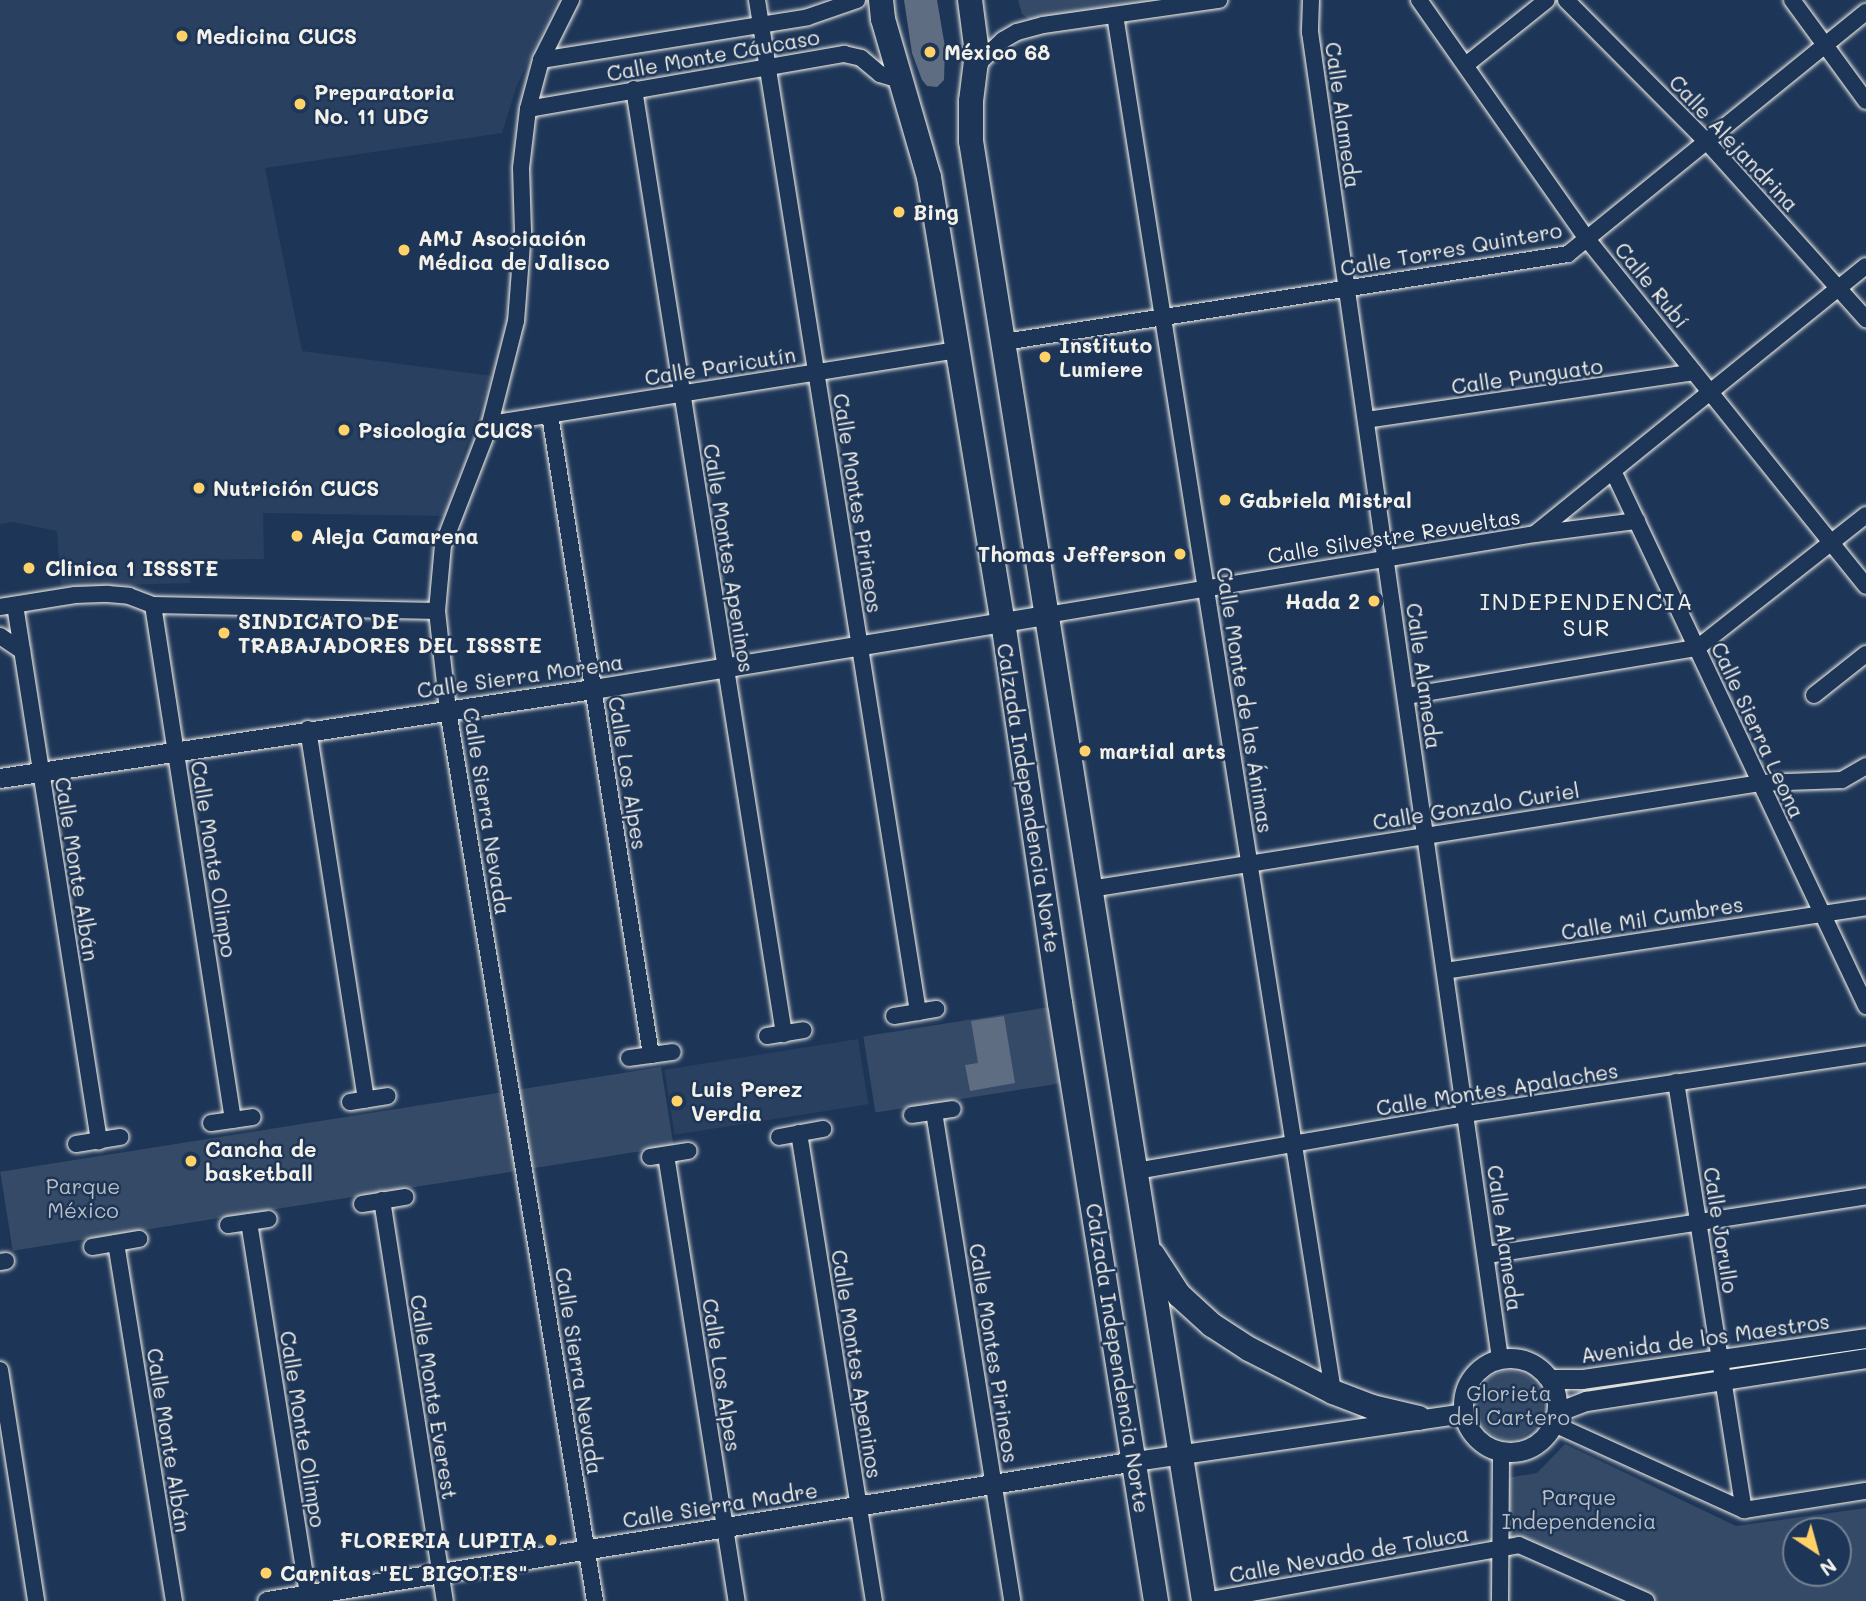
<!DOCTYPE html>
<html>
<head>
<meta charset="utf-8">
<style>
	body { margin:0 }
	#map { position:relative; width:1866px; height:1601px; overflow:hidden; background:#1d3557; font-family:Mali,sans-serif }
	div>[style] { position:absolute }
	.built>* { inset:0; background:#2a4060; transform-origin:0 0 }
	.green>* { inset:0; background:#354a67; transform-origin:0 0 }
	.round { border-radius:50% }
	.water>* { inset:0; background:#5e6d82 }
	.roads { filter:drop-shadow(0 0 2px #f4f1e8) drop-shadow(0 0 2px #f4f1e8) }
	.minor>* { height:16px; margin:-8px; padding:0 8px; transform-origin:8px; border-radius:8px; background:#1d3557 }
	.tertiary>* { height:19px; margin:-9.5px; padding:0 9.5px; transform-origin:9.5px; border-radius:9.5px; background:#1d3557 }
	.tertiary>.ring { margin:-9.5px; padding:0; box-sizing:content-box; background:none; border:19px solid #1d3557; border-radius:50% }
	.primary>* { height:24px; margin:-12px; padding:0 12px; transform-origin:12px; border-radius:12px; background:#1d3557 }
	.dots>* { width:19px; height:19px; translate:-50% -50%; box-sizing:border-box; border:4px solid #1d3557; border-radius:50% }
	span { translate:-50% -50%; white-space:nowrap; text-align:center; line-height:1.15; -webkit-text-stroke:5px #1d3557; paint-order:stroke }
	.poi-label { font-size:21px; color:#f4f1e8; font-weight:700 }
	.left { translate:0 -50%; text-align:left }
	.right { translate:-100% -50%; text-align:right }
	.street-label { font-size:21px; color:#f4f1e8 }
	.park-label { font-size:21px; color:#bbbfc1 }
	.neighbourhood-label { font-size:23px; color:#f4f1e8; letter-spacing:2px }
	.north { position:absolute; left:1782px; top:1517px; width:70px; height:70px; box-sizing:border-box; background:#1d3557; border:2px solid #738091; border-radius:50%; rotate:144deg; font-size:19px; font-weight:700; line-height:28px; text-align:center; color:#f4f1e8 }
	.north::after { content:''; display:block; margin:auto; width:24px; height:32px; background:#ffd166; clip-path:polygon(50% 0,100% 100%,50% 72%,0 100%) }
</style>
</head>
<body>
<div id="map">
	<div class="built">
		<i style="clip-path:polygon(0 0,557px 0,517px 85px,502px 133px,265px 168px,302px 351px,492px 376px,461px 460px,446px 516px,263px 513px,264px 559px,190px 560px,190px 583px,61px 587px,57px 531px,13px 522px,0 524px)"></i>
		<i style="left:858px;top:1039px;width:66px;height:196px;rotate:81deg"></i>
	</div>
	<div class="green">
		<i style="clip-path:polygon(1018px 0,1187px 0,1031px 21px,1022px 14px)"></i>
		<i style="left:1050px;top:1007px;width:77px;height:189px;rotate:81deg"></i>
		<i style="left:661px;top:1067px;width:80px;height:669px;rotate:81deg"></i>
		<i class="round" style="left:1475px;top:1371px;width:68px;height:68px"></i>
		<i style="clip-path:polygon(evenodd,1565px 1444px,1736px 1526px,1866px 1508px,1866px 1601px,1657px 1601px,1519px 1540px,1505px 1546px,1507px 1478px,1537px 1473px,1565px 1444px,1796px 1531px,1838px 1531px,1838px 1573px,1796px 1573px,1796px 1531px)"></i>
	</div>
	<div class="water">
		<i style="clip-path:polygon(904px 0,937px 0,945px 47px,944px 80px,937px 87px,927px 86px,922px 80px,912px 53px)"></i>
		<i style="clip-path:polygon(1004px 1016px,1015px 1083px,970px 1091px,965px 1065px,978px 1063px,971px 1021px)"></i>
	</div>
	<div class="roads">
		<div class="minor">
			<i style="left:571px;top:0;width:67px;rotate:116.6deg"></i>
			<i style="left:541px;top:60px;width:51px;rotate:104.9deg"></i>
			<i style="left:528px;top:109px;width:59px;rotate:96.8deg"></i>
			<i style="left:521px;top:168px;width:63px;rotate:88.2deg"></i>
			<i style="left:523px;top:231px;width:90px;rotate:94.4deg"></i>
			<i style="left:516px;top:321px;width:106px;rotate:104.2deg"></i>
			<i style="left:490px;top:424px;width:130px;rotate:111.2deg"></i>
			<i style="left:443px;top:545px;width:66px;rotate:95.2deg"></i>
			<i style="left:437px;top:611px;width:100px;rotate:83.7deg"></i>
			<i style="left:448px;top:710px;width:903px;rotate:80.63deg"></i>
			<i style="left:757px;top:0;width:1025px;rotate:80.96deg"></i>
			<i style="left:1311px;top:0;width:32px;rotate:92deg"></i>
			<i style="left:1310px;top:32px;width:1341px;rotate:81.85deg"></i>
			<i style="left:1419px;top:0;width:292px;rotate:54.9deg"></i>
			<i style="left:1587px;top:239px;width:445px;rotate:51.2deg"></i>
			<i style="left:1566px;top:0;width:202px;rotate:45.2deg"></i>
			<i style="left:1708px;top:143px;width:237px;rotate:48.1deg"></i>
			<i style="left:1792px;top:0;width:125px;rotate:53.8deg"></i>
			<i style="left:1115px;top:15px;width:1394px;rotate:81deg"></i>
			<i style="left:541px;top:60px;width:270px;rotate:-9.1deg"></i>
			<i style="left:808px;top:17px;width:52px;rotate:-19.1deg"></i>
			<i style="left:1467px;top:64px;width:102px;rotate:-38.7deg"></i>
			<i style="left:978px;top:70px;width:9px;rotate:-72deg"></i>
			<i style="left:981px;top:61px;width:30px;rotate:-44deg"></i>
			<i style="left:1003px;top:40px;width:16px;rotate:-30deg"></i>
			<i style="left:1017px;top:32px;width:27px;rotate:-15deg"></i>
			<i style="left:1043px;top:25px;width:178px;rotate:-8.1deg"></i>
			<i style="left:634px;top:89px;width:957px;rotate:80.98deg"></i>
			<i style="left:528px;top:109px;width:321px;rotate:-9.9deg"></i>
			<i style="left:844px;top:54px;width:17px;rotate:13deg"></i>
			<i style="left:861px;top:58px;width:25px;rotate:40deg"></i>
			<i style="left:880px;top:74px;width:21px;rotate:17deg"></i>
			<i style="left:1004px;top:342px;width:571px;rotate:-8.87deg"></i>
			<i style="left:1568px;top:254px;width:384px;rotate:-39.1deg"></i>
			<i style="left:550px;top:415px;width:648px;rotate:81.03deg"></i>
			<i style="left:1366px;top:420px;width:331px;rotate:-8.3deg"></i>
			<i style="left:490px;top:424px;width:473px;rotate:-9deg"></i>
			<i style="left:1613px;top:471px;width:592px;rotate:64.69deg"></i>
			<i style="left:1536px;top:533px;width:424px;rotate:-39deg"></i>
			<i style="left:15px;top:605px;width:543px;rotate:81.09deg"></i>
			<i style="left:153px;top:605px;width:521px;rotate:81.17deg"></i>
			<i style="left:0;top:607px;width:76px;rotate:-9.1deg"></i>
			<i style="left:75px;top:595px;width:33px;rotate:-2deg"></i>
			<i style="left:108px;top:594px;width:21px;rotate:5deg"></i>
			<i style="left:129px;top:596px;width:26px;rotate:21deg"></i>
			<i style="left:153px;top:605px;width:284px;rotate:1.2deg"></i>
			<i style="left:1046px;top:615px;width:496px;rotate:-9.4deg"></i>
			<i style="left:1535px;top:534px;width:103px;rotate:-7.3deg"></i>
			<i style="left:0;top:636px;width:27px;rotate:34deg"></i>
			<i style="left:1814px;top:695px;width:66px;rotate:-38.3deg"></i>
			<i style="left:1406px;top:696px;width:295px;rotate:-9.4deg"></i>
			<i style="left:1697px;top:648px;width:215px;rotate:-38.2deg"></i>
			<i style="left:308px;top:729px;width:375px;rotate:81.1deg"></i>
			<i style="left:1090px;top:889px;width:678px;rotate:-8.99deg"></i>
			<i style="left:1760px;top:783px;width:82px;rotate:-2.1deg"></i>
			<i style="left:1842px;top:780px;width:28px;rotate:-30deg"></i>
			<i style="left:1445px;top:971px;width:426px;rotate:-8.6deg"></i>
			<i style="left:894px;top:1016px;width:43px;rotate:-9.5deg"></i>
			<i style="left:767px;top:1036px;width:37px;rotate:-9deg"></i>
			<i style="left:629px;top:1058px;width:44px;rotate:-7.8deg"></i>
			<i style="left:1676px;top:1082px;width:433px;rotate:81deg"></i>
			<i style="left:350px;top:1102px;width:38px;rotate:-9deg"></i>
			<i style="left:934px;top:1112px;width:495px;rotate:80.9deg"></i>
			<i style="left:912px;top:1115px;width:41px;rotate:-8.3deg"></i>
			<i style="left:211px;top:1123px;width:42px;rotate:-8.1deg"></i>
			<i style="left:799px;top:1133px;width:474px;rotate:80.9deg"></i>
			<i style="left:779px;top:1137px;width:45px;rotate:-10.3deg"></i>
			<i style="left:76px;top:1144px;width:45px;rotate:-9deg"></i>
			<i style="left:666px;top:1155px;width:452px;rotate:81deg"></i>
			<i style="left:650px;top:1157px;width:39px;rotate:-9deg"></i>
			<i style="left:1136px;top:1171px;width:335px;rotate:-9.8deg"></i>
			<i style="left:1466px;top:1114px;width:404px;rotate:-8.5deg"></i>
			<i style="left:382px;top:1200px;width:406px;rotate:81.1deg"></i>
			<i style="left:362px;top:1204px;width:44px;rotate:-9.2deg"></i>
			<i style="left:249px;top:1222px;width:384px;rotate:81deg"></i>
			<i style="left:228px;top:1225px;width:41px;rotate:-8.3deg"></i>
			<i style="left:116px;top:1243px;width:363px;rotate:80.8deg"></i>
			<i style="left:92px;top:1247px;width:48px;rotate:-9.7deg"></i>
			<i style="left:1487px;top:1255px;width:384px;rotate:-8.8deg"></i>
			<i style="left:0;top:1262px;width:6px;rotate:-9deg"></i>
			<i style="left:0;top:1370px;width:234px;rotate:81.1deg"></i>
			<i style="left:1554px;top:1424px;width:209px;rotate:24.4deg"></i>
			<i style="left:1744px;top:1510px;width:123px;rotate:-8.9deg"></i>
			<i style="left:1206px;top:1601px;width:318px;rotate:-10.1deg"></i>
			<i style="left:1519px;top:1545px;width:139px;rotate:23.8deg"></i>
			<i style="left:1500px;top:1601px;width:149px;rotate:-89.6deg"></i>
		</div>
		<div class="tertiary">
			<i style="left:0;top:778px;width:600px;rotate:-8.54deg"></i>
			<i style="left:593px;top:689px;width:459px;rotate:-9.3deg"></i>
			<i class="ring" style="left:1463px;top:1358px;width:75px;height:75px"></i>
			<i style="left:1550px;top:1379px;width:32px"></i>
			<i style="left:1582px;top:1379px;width:287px;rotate:-8.2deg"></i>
			<i style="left:1557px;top:1412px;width:31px;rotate:-21deg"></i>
			<i style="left:1586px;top:1401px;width:283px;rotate:-8.7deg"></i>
			<i style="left:267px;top:1601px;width:879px;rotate:-9.16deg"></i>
			<i style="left:1135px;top:1461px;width:331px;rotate:-8.3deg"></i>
		</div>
		<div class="primary">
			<i style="left:881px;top:0;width:19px;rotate:84deg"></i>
			<i style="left:883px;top:19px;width:165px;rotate:73.8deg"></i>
			<i style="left:929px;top:177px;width:451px;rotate:80.6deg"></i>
			<i style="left:1003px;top:622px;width:385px;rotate:81.5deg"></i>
			<i style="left:1060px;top:1003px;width:606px;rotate:80.88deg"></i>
			<i style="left:970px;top:0;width:53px;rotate:82.5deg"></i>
			<i style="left:977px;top:53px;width:48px;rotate:97.1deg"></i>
			<i style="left:971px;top:101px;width:40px;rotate:90deg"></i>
			<i style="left:971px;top:141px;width:1478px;rotate:80.93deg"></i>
			<i style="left:1153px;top:1255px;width:48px;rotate:57deg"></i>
			<i style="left:1179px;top:1295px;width:45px;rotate:42.3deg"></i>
			<i style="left:1212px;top:1325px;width:44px;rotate:33deg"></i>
			<i style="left:1249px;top:1349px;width:94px;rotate:27.1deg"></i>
			<i style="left:1333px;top:1392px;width:42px;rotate:21deg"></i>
			<i style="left:1372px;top:1407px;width:48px;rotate:13.2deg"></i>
		</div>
	</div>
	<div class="dots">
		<i style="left:182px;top:36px;background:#ffd166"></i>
		<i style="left:930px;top:52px;background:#ffd166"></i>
		<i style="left:300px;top:104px;background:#ffd166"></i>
		<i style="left:899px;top:212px;background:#ffd166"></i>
		<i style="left:404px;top:250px;background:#ffd166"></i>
		<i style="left:1045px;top:357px;background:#ffd166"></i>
		<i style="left:344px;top:430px;background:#ffd166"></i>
		<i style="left:199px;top:488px;background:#ffd166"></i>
		<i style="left:1225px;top:500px;background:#ffd166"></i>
		<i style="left:297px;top:536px;background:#ffd166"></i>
		<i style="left:1180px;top:554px;background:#ffd166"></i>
		<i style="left:29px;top:568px;background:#ffd166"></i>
		<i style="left:1374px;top:601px;background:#ffd166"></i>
		<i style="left:224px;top:633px;background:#ffd166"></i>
		<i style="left:1085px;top:751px;background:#ffd166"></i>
		<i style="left:677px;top:1101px;background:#ffd166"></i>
		<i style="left:191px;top:1161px;background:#ffd166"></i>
		<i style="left:551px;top:1540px;background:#ffd166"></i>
		<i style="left:266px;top:1573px;background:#ffd166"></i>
	</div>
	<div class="poi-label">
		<span class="left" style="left:196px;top:36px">Medicina CUCS</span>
		<span class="left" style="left:944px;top:52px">México 68</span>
		<span class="left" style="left:314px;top:104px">Preparatoria<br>No. 11 UDG</span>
		<span class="left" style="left:913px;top:212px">Bing</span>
		<span class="left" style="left:418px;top:250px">AMJ Asociación<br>Médica de Jalisco</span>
		<span class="left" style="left:1059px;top:357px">Instituto<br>Lumiere</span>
		<span class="left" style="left:358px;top:430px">Psicología CUCS</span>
		<span class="left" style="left:213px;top:488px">Nutrición CUCS</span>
		<span class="left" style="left:1239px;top:500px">Gabriela Mistral</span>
		<span class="left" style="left:311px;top:536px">Aleja Camarena</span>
		<span class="right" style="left:1166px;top:554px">Thomas Jefferson</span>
		<span class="left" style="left:45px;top:568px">Clinica 1 ISSSTE</span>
		<span class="right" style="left:1360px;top:601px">Hada 2</span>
		<span class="left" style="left:238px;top:633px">SINDICATO DE<br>TRABAJADORES DEL ISSSTE</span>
		<span class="left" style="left:1099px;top:751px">martial arts</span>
		<span class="left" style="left:691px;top:1101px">Luis Perez<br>Verdia</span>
		<span class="left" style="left:205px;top:1161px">Cancha de<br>basketball</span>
		<span class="right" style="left:537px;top:1540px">FLORERIA LUPITA</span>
		<span class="left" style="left:280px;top:1573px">Carnitas "EL BIGOTES"</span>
	</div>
	<div class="street-label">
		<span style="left:713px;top:55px;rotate:-10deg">Calle Monte Cáucaso</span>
		<span style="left:1343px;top:115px;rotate:82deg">Calle Alameda</span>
		<span style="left:1734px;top:143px;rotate:47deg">Calle Alejandrina</span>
		<span style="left:1451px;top:249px;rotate:-10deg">Calle Torres Quintero</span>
		<span style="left:1652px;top:285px;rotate:51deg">Calle Rubí</span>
		<span style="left:720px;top:366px;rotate:-9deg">Calle Paricutín</span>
		<span style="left:1527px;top:376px;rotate:-8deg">Calle Punguato</span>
		<span style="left:858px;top:503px;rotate:81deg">Calle Montes Pirineos</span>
		<span style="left:1394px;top:536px;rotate:-9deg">Calle Silvestre Revueltas</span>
		<span style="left:729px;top:558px;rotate:81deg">Calle Montes Apeninos</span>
		<span style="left:520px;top:676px;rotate:-8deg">Calle Sierra Morena</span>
		<span style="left:1424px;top:676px;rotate:82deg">Calle Alameda</span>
		<span style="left:1245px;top:700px;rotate:81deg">Calle Monte de las Ánimas</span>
		<span style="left:1758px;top:730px;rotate:65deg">Calle Sierra Leona</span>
		<span style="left:628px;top:773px;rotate:81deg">Calle Los Alpes</span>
		<span style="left:1029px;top:798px;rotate:81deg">Calzada Independencia Norte</span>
		<span style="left:1476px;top:806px;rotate:-9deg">Calle Gonzalo Curiel</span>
		<span style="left:487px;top:811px;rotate:81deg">Calle Sierra Nevada</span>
		<span style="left:214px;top:859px;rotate:81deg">Calle Monte Olimpo</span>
		<span style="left:77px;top:869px;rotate:81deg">Calle Monte Albán</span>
		<span style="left:1652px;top:918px;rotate:-9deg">Calle Mil Cumbres</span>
		<span style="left:1497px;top:1089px;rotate:-9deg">Calle Montes Apalaches</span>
		<span style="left:1721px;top:1230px;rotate:81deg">Calle Jorullo</span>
		<span style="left:1505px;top:1238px;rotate:82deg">Calle Alameda</span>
		<span style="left:1705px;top:1338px;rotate:-8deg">Avenida de los Maestros</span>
		<span style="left:994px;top:1353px;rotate:81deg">Calle Montes Pirineos</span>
		<span style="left:1118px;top:1358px;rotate:81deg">Calzada Independencia Norte</span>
		<span style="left:857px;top:1364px;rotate:81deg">Calle Montes Apeninos</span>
		<span style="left:579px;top:1371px;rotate:81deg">Calle Sierra Nevada</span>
		<span style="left:722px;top:1375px;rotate:81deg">Calle Los Alpes</span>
		<span style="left:434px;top:1397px;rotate:81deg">Calle Monte Everest</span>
		<span style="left:303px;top:1429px;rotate:81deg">Calle Monte Olimpo</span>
		<span style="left:169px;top:1440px;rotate:81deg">Calle Monte Albán</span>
		<span style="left:720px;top:1505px;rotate:-9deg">Calle Sierra Madre</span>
		<span style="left:1349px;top:1554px;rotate:-10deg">Calle Nevado de Toluca</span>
	</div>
	<div class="park-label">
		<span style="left:83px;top:1198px">Parque<br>México</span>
		<span style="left:1509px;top:1405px">Glorieta<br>del Cartero</span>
		<span style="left:1579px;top:1509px">Parque<br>Independencia</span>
	</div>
	<div class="neighbourhood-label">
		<span style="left:1587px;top:614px">INDEPENDENCIA<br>SUR</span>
	</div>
	<div class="north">N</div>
</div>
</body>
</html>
